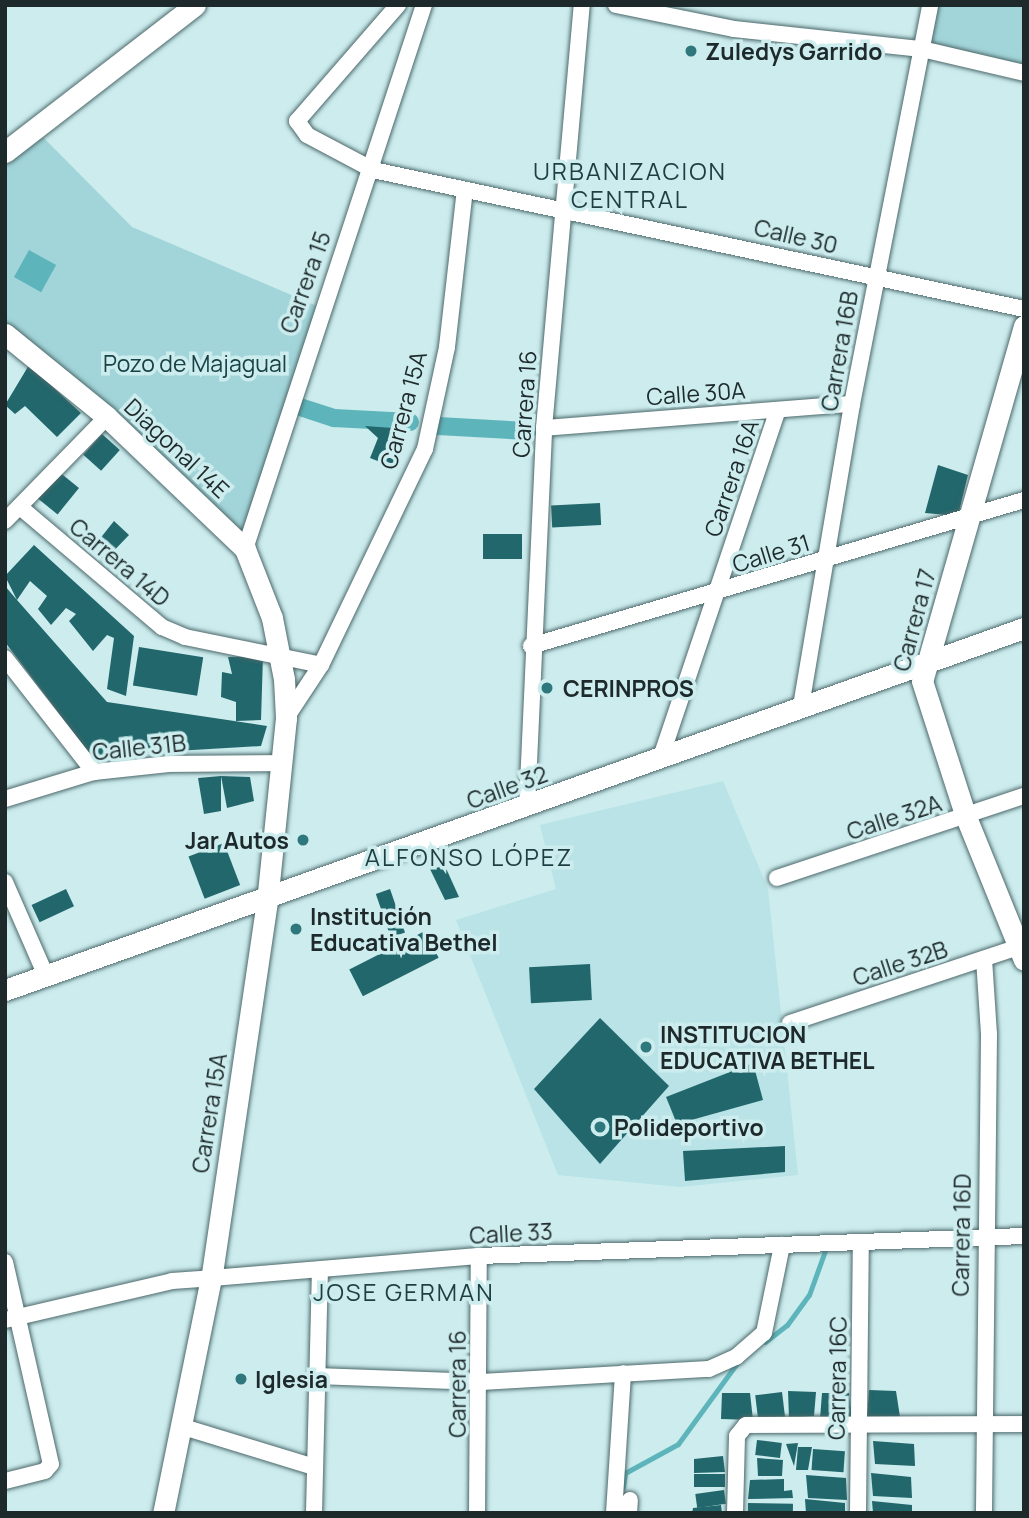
<!DOCTYPE html>
<html>
<head>
<meta charset="utf-8">
<style>
	body { margin:0 }
	#map { position:relative; width:1029px; height:1518px; overflow:hidden; background:#ccecee; font-family:Manrope,sans-serif }
	div>[style] { position:absolute }
	.built>* { inset:0; background:#b9e3e6 }
	.green>* { inset:0; background:#a2d5d9 }
	.water>* { inset:0; background:#5db5bb; transform-origin:0 0 }
	.stream>* { height:5px; margin:-2.5px; padding:0 2.5px; transform-origin:2.5px; border-radius:2.5px; background:#5db5bb }
	.canal>* { height:18px; margin:-9px; padding:0 9px; transform-origin:9px; border-radius:9px; background:#5db5bb }
	.building>* { inset:0; background:#21676c; transform-origin:0 0 }
	.roads { filter:drop-shadow(0 0 2px #4c686a) drop-shadow(0 0 2px #4c686a) }
	.street>* { height:16px; margin:-8px; padding:0 8px; transform-origin:8px; border-radius:8px; background:#fff }
	.secondary>* { height:21px; margin:-10.5px; padding:0 10.5px; transform-origin:10.5px; border-radius:10.5px; background:#fff }
	.dots>* { width:19px; height:19px; translate:-50% -50%; box-sizing:border-box; border:4px solid #ccecee; border-radius:50% }
	span { translate:-50% -50%; white-space:nowrap; text-align:center; line-height:1.15; -webkit-text-stroke:7px #ccecee; paint-order:stroke }
	.poi-label { font-size:23px; color:#1d292a; font-weight:700 }
	.left { translate:0 -50%; text-align:left }
	.right { translate:-100% -50%; text-align:right }
	.street-label { font-size:23px; color:#1d292a }
	.park-label { font-size:23px; color:#184245 }
	.neighbourhood-label { font-size:24px; color:#1d3f41; letter-spacing:2px }
	.frame { position:absolute; inset:0; border:7px solid #1d292a; pointer-events:none }
</style>
</head>
<body>
<div id="map">
	<div class="built">
		<i style="clip-path:polygon(723px 781px,768px 889px,798px 1175px,680px 1187px,558px 1175px,456px 920px,556px 889px,540px 825px)"></i>
	</div>
	<div class="green">
		<i style="clip-path:polygon(930px 5px,1024px 5px,1024px 73px,922px 49px)"></i>
		<i style="clip-path:polygon(35px 129px,132px 227px,324px 309px,242px 555px,5px 334px,5px 152px)"></i>
	</div>
	<div class="water">
		<i style="left:29px;top:250px;width:31px;height:31px;rotate:29deg"></i>
	</div>
	<div class="stream">
		<i style="left:765px;top:1342px;width:28px;rotate:-38deg"></i>
		<i style="left:787px;top:1325px;width:37px;rotate:-54deg"></i>
		<i style="left:809px;top:1295px;width:50px;rotate:-70.1deg"></i>
		<i style="left:623px;top:1487px;width:14px;rotate:-82deg"></i>
		<i style="left:625px;top:1473px;width:60px;rotate:-28.7deg"></i>
		<i style="left:678px;top:1444px;width:100px;rotate:-53.9deg"></i>
	</div>
	<div class="canal">
		<i style="left:300px;top:407px;width:36px;rotate:18deg"></i>
		<i style="left:334px;top:418px;width:76px;rotate:3deg"></i>
		<i style="left:438px;top:426px;width:90px;rotate:3.2deg"></i>
	</div>
	<div class="building">
		<i style="clip-path:polygon(29px 365px,81px 413px,57px 437px,25px 406px,15px 414px,5px 405px)"></i>
		<i style="clip-path:polygon(365px 426px,407px 429px,393px 467px,370px 458px,378px 438px)"></i>
		<i style="left:102px;top:434px;width:24px;height:28px;rotate:42deg"></i>
		<i style="clip-path:polygon(938px 465px,968px 475px,958px 516px,925px 513px)"></i>
		<i style="left:58px;top:471px;width:27px;height:34px;rotate:39deg"></i>
		<i style="left:600px;top:503px;width:22px;height:49px;rotate:87deg"></i>
		<i style="clip-path:polygon(114px 521px,129px 535px,105px 560px,91px 550px)"></i>
		<i style="left:483px;top:534px;width:39px;height:25px"></i>
		<i style="clip-path:polygon(34px 545px,134px 636px,126px 696px,107px 689px,114px 638px,107px 635px,93px 651px,69px 621px,76px 614px,66px 608px,51px 625px,38px 609px,47px 596px,30px 581px,17px 600px,107px 702px,267px 726px,261px 746px,91px 756px,5px 642px,5px 586px,17px 600px,5px 576px)"></i>
		<i style="left:139px;top:647px;width:65px;height:39px;rotate:9deg"></i>
		<i style="clip-path:polygon(263px 656px,261px 720px,236px 721px,236px 702px,221px 697px,222px 672px,232px 674px,228px 657px)"></i>
		<i style="clip-path:polygon(221px 776px,221px 811px,204px 814px,198px 778px,221px 776px,250px 777px,254px 801px,227px 808px)"></i>
		<i style="left:224px;top:843px;width:45px;height:38px;rotate:69deg"></i>
		<i style="clip-path:polygon(445px 866px,459px 897px,445px 900px,430px 869px)"></i>
		<i style="left:66px;top:889px;width:19px;height:38px;rotate:65deg"></i>
		<i style="left:390px;top:889px;width:46px;height:15px;rotate:71deg"></i>
		<i style="left:425px;top:931px;width:30px;height:85px;rotate:63deg"></i>
		<i style="left:590px;top:964px;width:36px;height:61px;rotate:87deg"></i>
		<i style="clip-path:polygon(600px 1018px,669px 1086px,600px 1164px,534px 1089px)"></i>
		<i style="clip-path:polygon(753px 1063px,763px 1100px,677px 1124px,666px 1097px)"></i>
		<i style="clip-path:polygon(785px 1146px,785px 1172px,685px 1181px,683px 1151px)"></i>
		<i style="clip-path:polygon(869px 1390px,896px 1391px,900px 1417px,867px 1417px)"></i>
		<i style="clip-path:polygon(788px 1391px,816px 1392px,814px 1416px,789px 1418px)"></i>
		<i style="left:782px;top:1392px;width:26px;height:27px;rotate:83deg"></i>
		<i style="clip-path:polygon(722px 1393px,750px 1393px,753px 1420px,721px 1419px)"></i>
		<i style="clip-path:polygon(822px 1393px,849px 1393px,852px 1420px,820px 1419px)"></i>
		<i style="left:757px;top:1440px;width:25px;height:15px;rotate:7deg"></i>
		<i style="clip-path:polygon(873px 1441px,914px 1444px,915px 1466px,875px 1464px)"></i>
		<i style="clip-path:polygon(798px 1443px,794px 1466px,786px 1444px)"></i>
		<i style="clip-path:polygon(798px 1447px,812px 1447px,808px 1470px,796px 1470px)"></i>
		<i style="left:813px;top:1449px;width:32px;height:21px;rotate:4deg"></i>
		<i style="clip-path:polygon(723px 1456px,725px 1472px,694px 1473px,694px 1459px)"></i>
		<i style="clip-path:polygon(757px 1458px,783px 1460px,782px 1476px,758px 1476px)"></i>
		<i style="clip-path:polygon(871px 1473px,911px 1477px,912px 1498px,873px 1496px)"></i>
		<i style="left:725px;top:1474px;width:13px;height:31px;rotate:90deg"></i>
		<i style="clip-path:polygon(806px 1475px,846px 1478px,847px 1500px,808px 1498px)"></i>
		<i style="clip-path:polygon(784px 1479px,784px 1491px,792px 1490px,793px 1498px,748px 1499px,750px 1480px)"></i>
		<i style="left:724px;top:1490px;width:14px;height:29px;rotate:82deg"></i>
		<i style="clip-path:polygon(805px 1499px,845px 1503px,845px 1513px,806px 1513px)"></i>
		<i style="clip-path:polygon(872px 1501px,912px 1505px,912px 1513px,873px 1513px)"></i>
		<i style="left:748px;top:1503px;width:45px;height:10px;rotate:1deg"></i>
		<i style="clip-path:polygon(721px 1505px,722px 1513px,692px 1513px,693px 1508px)"></i>
	</div>
	<div class="roads">
		<div class="street">
			<i style="left:398px;top:5px;width:154px;rotate:131deg"></i>
			<i style="left:297px;top:121px;width:17px;rotate:54deg"></i>
			<i style="left:307px;top:135px;width:75px;rotate:27.9deg"></i>
			<i style="left:373px;top:170px;width:666px;rotate:12.05deg"></i>
			<i style="left:616px;top:5px;width:120px;rotate:11.5deg"></i>
			<i style="left:734px;top:29px;width:189px;rotate:6.1deg"></i>
			<i style="left:922px;top:49px;width:105px;rotate:13.2deg"></i>
			<i style="left:544px;top:428px;width:309px;rotate:-4.5deg"></i>
			<i style="left:20px;top:507px;width:186px;rotate:40.2deg"></i>
			<i style="left:162px;top:627px;width:25px;rotate:23deg"></i>
			<i style="left:185px;top:637px;width:139px;rotate:11.6deg"></i>
			<i style="left:5px;top:521px;width:146px;rotate:-45.6deg"></i>
			<i style="left:245px;top:549px;width:573px;rotate:-71.79deg"></i>
			<i style="left:531px;top:646px;width:514px;rotate:-16.5deg"></i>
			<i style="left:5px;top:658px;width:145px;rotate:52deg"></i>
			<i style="left:801px;top:706px;width:306px;rotate:-80.4deg"></i>
			<i style="left:852px;top:404px;width:407px;rotate:-78.9deg"></i>
			<i style="left:286px;top:718px;width:64px;rotate:-56.6deg"></i>
			<i style="left:321px;top:665px;width:240px;rotate:-64.3deg"></i>
			<i style="left:425px;top:449px;width:104px;rotate:-77.8deg"></i>
			<i style="left:447px;top:347px;width:158px;rotate:-83.5deg"></i>
			<i style="left:660px;top:760px;width:369px;rotate:-71.4deg"></i>
			<i style="left:5px;top:799px;width:93px;rotate:-16.9deg"></i>
			<i style="left:94px;top:772px;width:75px;rotate:-6.1deg"></i>
			<i style="left:169px;top:764px;width:112px;rotate:-0.5deg"></i>
			<i style="left:527px;top:807px;width:379px;rotate:-87.4deg"></i>
			<i style="left:544px;top:428px;width:425px;rotate:-84.9deg"></i>
			<i style="left:777px;top:878px;width:260px;rotate:-18.4deg"></i>
			<i style="left:5px;top:882px;width:103px;rotate:66.4deg"></i>
			<i style="left:984px;top:959px;width:75px;rotate:86.2deg"></i>
			<i style="left:989px;top:1034px;width:479px;rotate:90.6deg"></i>
			<i style="left:790px;top:1023px;width:247px;rotate:-18.4deg"></i>
			<i style="left:5px;top:1262px;width:207px;rotate:77.2deg"></i>
			<i style="left:51px;top:1464px;width:9px;rotate:131deg"></i>
			<i style="left:45px;top:1471px;width:41px;rotate:166deg"></i>
			<i style="left:5px;top:1320px;width:171px;rotate:-13.1deg"></i>
			<i style="left:172px;top:1281px;width:39px;rotate:-4deg"></i>
			<i style="left:211px;top:1278px;width:269px;rotate:-4.7deg"></i>
			<i style="left:479px;top:1256px;width:545px;rotate:-2.1deg"></i>
			<i style="left:316px;top:1376px;width:165px;rotate:2.1deg"></i>
			<i style="left:481px;top:1382px;width:228px;rotate:-3.3deg"></i>
			<i style="left:709px;top:1369px;width:30px;rotate:-24deg"></i>
			<i style="left:736px;top:1357px;width:37px;rotate:-41deg"></i>
			<i style="left:764px;top:1333px;width:90px;rotate:-78.4deg"></i>
			<i style="left:180px;top:1426px;width:140px;rotate:17deg"></i>
			<i style="left:314px;top:1513px;width:242px;rotate:-88.6deg"></i>
			<i style="left:477px;top:1513px;width:257px;rotate:-89.6deg"></i>
			<i style="left:614px;top:1513px;width:140px;rotate:-86.3deg"></i>
			<i style="left:629px;top:1513px;width:13px;rotate:-86deg"></i>
			<i style="left:735px;top:1513px;width:77px;rotate:-88.5deg"></i>
			<i style="left:737px;top:1436px;width:14px;rotate:-51deg"></i>
			<i style="left:746px;top:1425px;width:278px;rotate:-0.2deg"></i>
			<i style="left:858px;top:1513px;width:270px;rotate:-89.4deg"></i>
		</div>
		<div class="secondary">
			<i style="left:5px;top:152px;width:240px;rotate:-37.7deg"></i>
			<i style="left:1024px;top:326px;width:369px;rotate:106deg"></i>
			<i style="left:922px;top:681px;width:143px;rotate:72.1deg"></i>
			<i style="left:966px;top:817px;width:154px;rotate:67.9deg"></i>
			<i style="left:5px;top:334px;width:132px;rotate:39.1deg"></i>
			<i style="left:107px;top:417px;width:191px;rotate:43.7deg"></i>
			<i style="left:245px;top:549px;width:74px;rotate:68.6deg"></i>
			<i style="left:272px;top:618px;width:62px;rotate:78.9deg"></i>
			<i style="left:284px;top:679px;width:39px;rotate:87deg"></i>
			<i style="left:286px;top:718px;width:184px;rotate:95.9deg"></i>
			<i style="left:267px;top:901px;width:381px;rotate:98.4deg"></i>
			<i style="left:211px;top:1278px;width:240px;rotate:101.5deg"></i>
			<i style="left:5px;top:990px;width:1081px;rotate:-19.56deg"></i>
		</div>
	</div>
	<div class="dots">
		<i style="left:691px;top:51px;background:#2e777c"></i>
		<i style="left:547px;top:688px;background:#2e777c"></i>
		<i style="left:303px;top:840px;background:#2e777c"></i>
		<i style="left:296px;top:929px;background:#2e777c"></i>
		<i style="left:646px;top:1047px;background:#2e777c"></i>
		<i style="left:600px;top:1127px;background:#2e777c"></i>
		<i style="left:241px;top:1379px;background:#2e777c"></i>
	</div>
	<div class="poi-label">
		<span class="left" style="left:705px;top:51px">Zuledys Garrido</span>
		<span class="left" style="left:563px;top:688px">CERINPROS</span>
		<span class="right" style="left:289px;top:840px">Jar Autos</span>
		<span class="left" style="left:310px;top:929px">Institución<br>Educativa Bethel</span>
		<span class="left" style="left:660px;top:1047px">INSTITUCION<br>EDUCATIVA BETHEL</span>
		<span class="left" style="left:614px;top:1127px">Polideportivo</span>
		<span class="left" style="left:255px;top:1379px">Iglesia</span>
	</div>
	<div class="street-label">
		<span style="left:796px;top:236px;rotate:13deg">Calle 30</span>
		<span style="left:305px;top:282px;rotate:-70deg">Carrera 15</span>
		<span style="left:839px;top:351px;rotate:-80deg">Carrera 16B</span>
		<span style="left:696px;top:393px;rotate:-4deg">Calle 30A</span>
		<span style="left:524px;top:404px;rotate:-86deg">Carrera 16</span>
		<span style="left:403px;top:410px;rotate:-75deg">Carrera 15A</span>
		<span style="left:177px;top:448px;rotate:43deg">Diagonal 14E</span>
		<span style="left:731px;top:478px;rotate:-71deg">Carrera 16A</span>
		<span style="left:771px;top:553px;rotate:-17deg">Calle 31</span>
		<span style="left:120px;top:562px;rotate:40deg">Carrera 14D</span>
		<span style="left:914px;top:620px;rotate:-75deg">Carrera 17</span>
		<span style="left:139px;top:747px;rotate:-6deg">Calle 31B</span>
		<span style="left:507px;top:787px;rotate:-20deg">Calle 32</span>
		<span style="left:894px;top:817px;rotate:-18deg">Calle 32A</span>
		<span style="left:900px;top:963px;rotate:-18deg">Calle 32B</span>
		<span style="left:209px;top:1113px;rotate:-81deg">Carrera 15A</span>
		<span style="left:511px;top:1233px;rotate:-3deg">Calle 33</span>
		<span style="left:961px;top:1235px;rotate:-89deg">Carrera 16D</span>
		<span style="left:837px;top:1378px;rotate:-89deg">Carrera 16C</span>
		<span style="left:457px;top:1384px;rotate:-90deg">Carrera 16</span>
	</div>
	<div class="park-label">
		<span style="left:195px;top:363px">Pozo de Majagual</span>
	</div>
	<div class="neighbourhood-label">
		<span style="left:630px;top:185px">URBANIZACION<br>CENTRAL</span>
		<span style="left:469px;top:857px">ALFONSO LÓPEZ</span>
		<span style="left:404px;top:1292px">JOSE GERMAN</span>
	</div>
	<div class="frame"></div>
</div>
</body>
</html>
